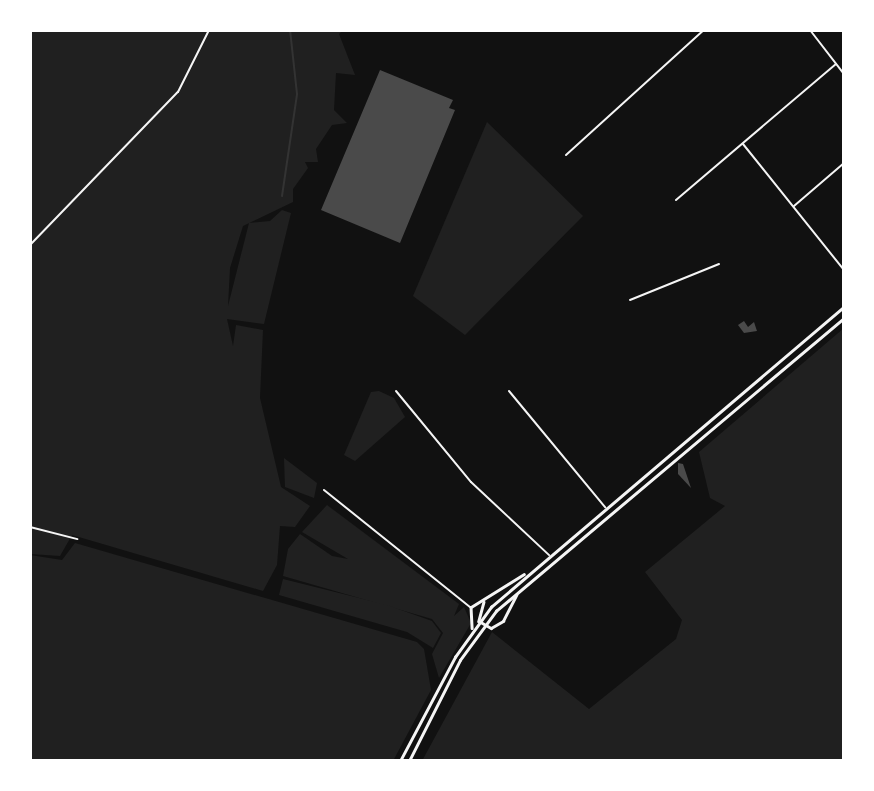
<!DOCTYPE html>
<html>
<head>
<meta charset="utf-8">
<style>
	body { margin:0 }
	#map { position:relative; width:874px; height:791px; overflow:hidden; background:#111; font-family:"Sofia Sans Condensed",sans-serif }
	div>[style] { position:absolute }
	.green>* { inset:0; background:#202020 }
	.stream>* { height:2px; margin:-1px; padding:0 1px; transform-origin:1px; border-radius:1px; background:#333 }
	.building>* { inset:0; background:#4a4a4a }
	.minor>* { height:2px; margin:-1px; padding:0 1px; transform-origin:1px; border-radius:1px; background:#f5f5f5 }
	.primary>* { height:2.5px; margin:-1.25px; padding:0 1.25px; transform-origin:1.25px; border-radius:1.25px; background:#f5f5f5 }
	span { translate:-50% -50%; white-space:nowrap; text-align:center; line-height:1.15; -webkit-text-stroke:5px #fff; paint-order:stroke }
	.frame { position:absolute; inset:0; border:32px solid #fff; pointer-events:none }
</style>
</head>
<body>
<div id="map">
	<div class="green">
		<i style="clip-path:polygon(30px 30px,343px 30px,339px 34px,355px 75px,336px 73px,334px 110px,347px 123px,332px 125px,316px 149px,318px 162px,305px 162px,308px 168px,293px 189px,293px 202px,243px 226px,230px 268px,228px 306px,249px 223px,270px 221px,282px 210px,291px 213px,264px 324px,227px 319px,233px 346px,236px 325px,263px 330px,260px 398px,281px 487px,310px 506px,295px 527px,280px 526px,277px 565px,263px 591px,72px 535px,60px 556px,30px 554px)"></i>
		<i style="clip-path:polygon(487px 122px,583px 216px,465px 335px,413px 296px)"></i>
		<i style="clip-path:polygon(844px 328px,844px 761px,422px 761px,492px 632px,589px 709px,676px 639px,682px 620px,645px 572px,725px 506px,710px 498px,699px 452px)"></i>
		<i style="clip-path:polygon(379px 391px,394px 398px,405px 417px,355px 461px,344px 455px,371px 392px)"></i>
		<i style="clip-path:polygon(284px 458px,317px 483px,314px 498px,285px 487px)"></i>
		<i style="clip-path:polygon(327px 505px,459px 604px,454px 616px,464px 607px,471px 623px,439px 678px,432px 654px,443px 633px,432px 619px,283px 576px,288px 549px,300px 534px,332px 556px,348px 559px,302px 532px)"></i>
		<i style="clip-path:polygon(75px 543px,417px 642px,424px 649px,431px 690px,393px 761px,30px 761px,30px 555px,62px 560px)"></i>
		<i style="clip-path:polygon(283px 579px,387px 605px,432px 621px,441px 633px,433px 648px,407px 632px,279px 595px)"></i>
	</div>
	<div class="stream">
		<i style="left:282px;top:196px;width:103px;rotate:-81.6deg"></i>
		<i style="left:297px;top:94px;width:64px;rotate:-96.2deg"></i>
	</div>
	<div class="building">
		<i style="clip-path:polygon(380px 70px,453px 100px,449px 108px,455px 110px,400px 243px,321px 210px)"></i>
		<i style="clip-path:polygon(744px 321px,748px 327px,754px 322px,757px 331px,744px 333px,738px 325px)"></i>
		<i style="clip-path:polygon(678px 463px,683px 464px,691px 488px,678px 474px)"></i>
	</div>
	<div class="minor">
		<i style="left:810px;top:30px;width:56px;rotate:52.3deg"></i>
		<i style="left:743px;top:144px;width:161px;rotate:51.3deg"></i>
		<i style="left:566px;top:155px;width:186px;rotate:-42.2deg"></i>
		<i style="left:676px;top:200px;width:210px;rotate:-40.4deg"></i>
		<i style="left:794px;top:206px;width:66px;rotate:-40.7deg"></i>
		<i style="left:30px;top:245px;width:213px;rotate:-46deg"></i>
		<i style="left:178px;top:92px;width:69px;rotate:-63.4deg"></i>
		<i style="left:630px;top:300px;width:96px;rotate:-22deg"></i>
		<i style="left:396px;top:391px;width:118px;rotate:50.5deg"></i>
		<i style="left:471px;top:482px;width:107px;rotate:43.1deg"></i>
		<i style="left:509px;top:391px;width:151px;rotate:50.4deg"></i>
		<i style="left:324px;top:490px;width:187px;rotate:38.7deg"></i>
		<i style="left:30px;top:527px;width:49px;rotate:14.3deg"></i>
	</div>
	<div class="primary">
		<i style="left:484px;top:602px;width:20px;rotate:105deg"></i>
		<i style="left:479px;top:621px;width:14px;rotate:30deg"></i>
		<i style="left:491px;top:628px;width:14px;rotate:-30deg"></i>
		<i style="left:503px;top:621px;width:29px;rotate:-63deg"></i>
		<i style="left:471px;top:607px;width:62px;rotate:-31.9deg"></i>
		<i style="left:471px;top:607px;width:21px;rotate:87deg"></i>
		<i style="left:400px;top:761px;width:118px;rotate:-62.1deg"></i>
		<i style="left:455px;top:657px;width:62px;rotate:-54.2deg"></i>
		<i style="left:491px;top:607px;width:463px;rotate:-40.4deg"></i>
		<i style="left:409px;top:761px;width:113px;rotate:-63.2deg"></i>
		<i style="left:460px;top:660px;width:61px;rotate:-53.7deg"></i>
		<i style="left:496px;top:611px;width:455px;rotate:-40.1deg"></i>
	</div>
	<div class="frame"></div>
</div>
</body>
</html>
